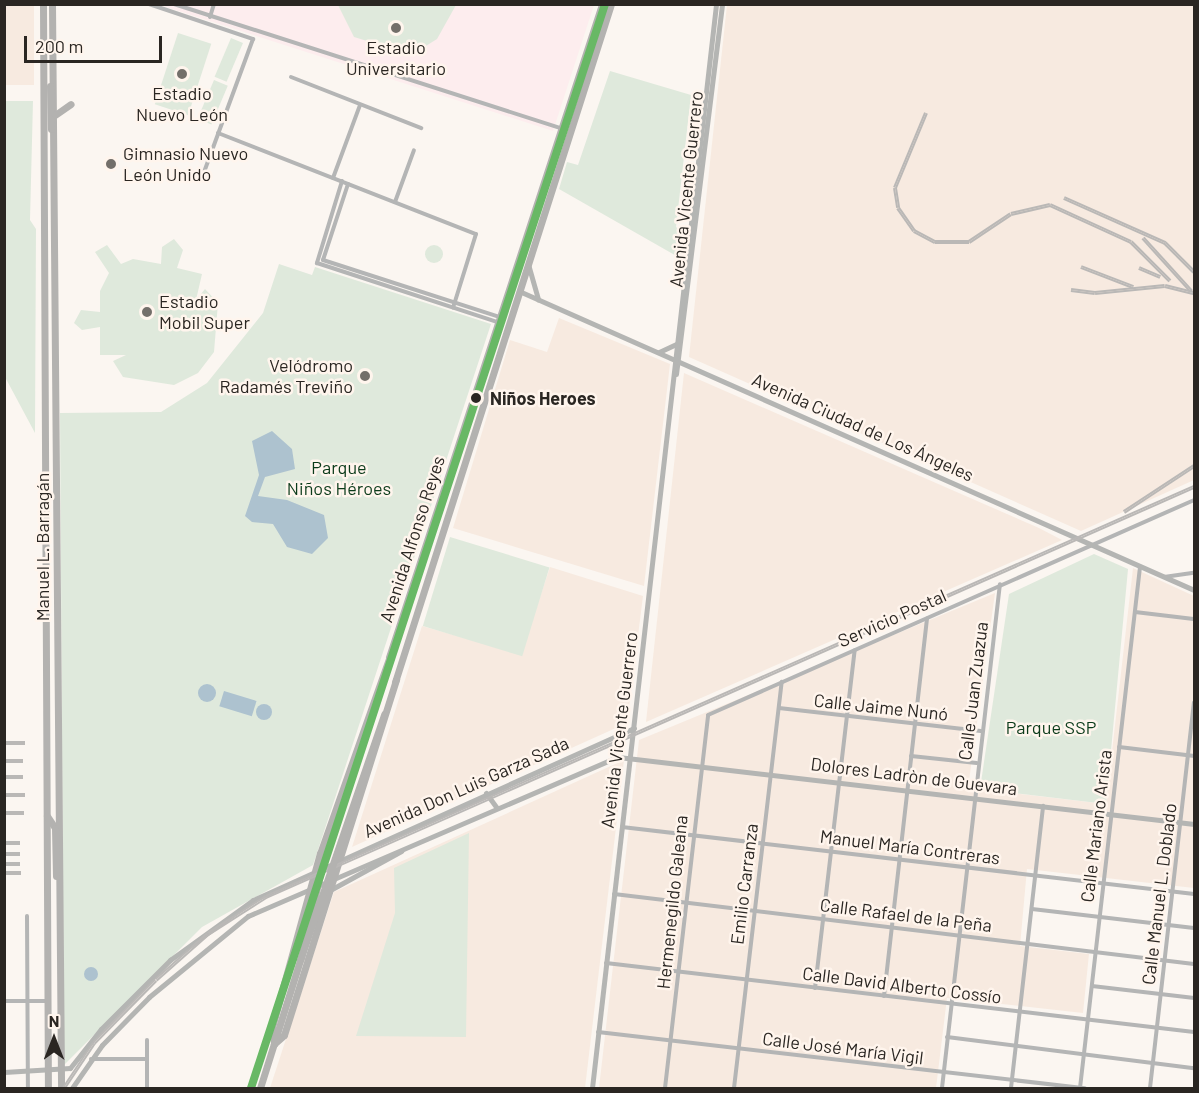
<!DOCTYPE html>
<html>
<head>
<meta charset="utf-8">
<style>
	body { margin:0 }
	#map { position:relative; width:1199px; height:1093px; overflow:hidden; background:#fbf6f1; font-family:Barlow,sans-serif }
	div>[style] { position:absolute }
	.built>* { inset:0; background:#f7eae0; transform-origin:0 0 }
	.education>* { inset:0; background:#fdedee }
	.green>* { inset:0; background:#dfe9dc; transform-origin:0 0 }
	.round { border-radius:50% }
	.water>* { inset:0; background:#adc2cf; transform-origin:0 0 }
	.street>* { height:4px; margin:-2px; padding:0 2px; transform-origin:2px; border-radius:2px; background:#b4b5b5 }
	.secondary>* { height:5px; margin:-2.5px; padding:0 2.5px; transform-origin:2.5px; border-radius:2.5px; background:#b4b5b3 }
	.highway>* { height:7px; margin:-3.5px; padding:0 3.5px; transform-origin:3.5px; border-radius:3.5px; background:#b3b2b0 }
	.rail>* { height:4px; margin-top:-2px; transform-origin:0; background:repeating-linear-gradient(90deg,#fff5ed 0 4.5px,#bab8b6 0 9px); box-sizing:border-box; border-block:2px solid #bab8b6 }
	.highway-bridge>* { height:7px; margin:-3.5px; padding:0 3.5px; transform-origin:3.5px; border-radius:3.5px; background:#b3b2b0 }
	.metro-1>* { height:8px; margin:-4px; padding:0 4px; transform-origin:4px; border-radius:4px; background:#68b865 }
	.dots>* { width:16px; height:16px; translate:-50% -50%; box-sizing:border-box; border:3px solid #fff5ed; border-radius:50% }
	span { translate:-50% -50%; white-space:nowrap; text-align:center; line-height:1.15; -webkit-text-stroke:5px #fff5ed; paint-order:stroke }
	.poi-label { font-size:18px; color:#2a2622 }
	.left { translate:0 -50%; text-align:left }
	.right { translate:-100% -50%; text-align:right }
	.street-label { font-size:18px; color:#2a2622 }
	.stop-label { font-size:18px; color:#2a2622; font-weight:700 }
	.park-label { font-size:18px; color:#0b3b1a }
	.frame { position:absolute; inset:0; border:6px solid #2a2622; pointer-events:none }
	.north { position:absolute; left:24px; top:1009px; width:60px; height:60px; -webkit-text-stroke:4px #fff5ed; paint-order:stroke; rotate:0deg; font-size:16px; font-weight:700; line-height:24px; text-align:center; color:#2a2622 }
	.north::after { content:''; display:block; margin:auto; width:21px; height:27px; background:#2a2622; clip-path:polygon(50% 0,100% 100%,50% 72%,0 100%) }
	.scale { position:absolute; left:24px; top:36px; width:138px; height:27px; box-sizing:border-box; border:3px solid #2a2622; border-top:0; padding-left:8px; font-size:18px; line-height:21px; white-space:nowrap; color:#2a2622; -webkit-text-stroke:4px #fff5ed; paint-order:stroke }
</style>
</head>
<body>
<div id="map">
	<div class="built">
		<i style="left:4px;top:5px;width:30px;height:80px"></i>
		<i style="clip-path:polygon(727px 5px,1194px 5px,1194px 480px,1081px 531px,689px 357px)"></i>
		<i style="clip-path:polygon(559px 318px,670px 364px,644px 586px,453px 528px,510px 340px,547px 352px)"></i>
		<i style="clip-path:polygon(684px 373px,1039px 528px,1062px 540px,646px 722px)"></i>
		<i style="clip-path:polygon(550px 567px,643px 596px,627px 723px,352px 847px,422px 626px,521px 654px)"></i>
		<i style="clip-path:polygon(1133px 568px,1194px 596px,1194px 888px,1027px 869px,1020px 946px,1089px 954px,1083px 1013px,947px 998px,936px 1088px,599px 1088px,639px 740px,995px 593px,968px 788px,1106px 804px)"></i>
		<i style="clip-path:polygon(624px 760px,585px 1088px,270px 1088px,334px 892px)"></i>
	</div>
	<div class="education">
		<i style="clip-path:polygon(160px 5px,594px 5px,553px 131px)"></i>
	</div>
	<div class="green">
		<i style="clip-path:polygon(338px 5px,456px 5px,437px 39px,421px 49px,400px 51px,354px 37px)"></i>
		<i style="left:178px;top:33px;width:35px;height:75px;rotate:18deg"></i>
		<i style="left:231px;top:38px;width:13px;height:42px;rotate:23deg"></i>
		<i style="clip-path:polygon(610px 71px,691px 95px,676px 227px,684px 234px,680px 258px,559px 189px,567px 162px,578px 165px)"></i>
		<i style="left:214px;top:80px;width:15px;height:42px;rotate:23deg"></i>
		<i style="clip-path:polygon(5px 101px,33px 101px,30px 220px,36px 229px,35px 433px,5px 377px)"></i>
		<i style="clip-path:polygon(174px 239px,183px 250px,177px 268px,202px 274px,196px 300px,205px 289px,218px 303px,214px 352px,198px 373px,174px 385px,123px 377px,113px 361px,126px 355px,100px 355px,100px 327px,82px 330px,74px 323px,81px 310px,100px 312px,100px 291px,109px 273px,95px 252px,107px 245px,121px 264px,133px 259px,161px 264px,162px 247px)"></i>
		<i class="round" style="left:425px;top:245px;width:18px;height:18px"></i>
		<i style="clip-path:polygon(279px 264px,312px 275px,315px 267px,491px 324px,313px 865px,202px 927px,64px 1065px,60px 413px,161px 412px,207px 383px,263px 313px)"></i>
		<i style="left:450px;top:537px;width:104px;height:93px;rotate:17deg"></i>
		<i style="clip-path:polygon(1094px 554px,1128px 569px,1106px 804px,980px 789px,1009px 594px)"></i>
		<i style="clip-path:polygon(469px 833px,466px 1037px,356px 1036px,395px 913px,394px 868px)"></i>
	</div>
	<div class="water">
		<i style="clip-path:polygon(272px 431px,292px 449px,295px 469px,265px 477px,258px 496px,287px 500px,324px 515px,328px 538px,312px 554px,287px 547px,273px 524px,252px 522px,245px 516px,259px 475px,252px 441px)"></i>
		<i class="round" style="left:198px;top:684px;width:18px;height:18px"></i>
		<i style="left:224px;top:691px;width:34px;height:16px;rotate:17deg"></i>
		<i class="round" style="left:256px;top:704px;width:16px;height:16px"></i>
		<i class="round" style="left:84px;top:967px;width:14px;height:14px"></i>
	</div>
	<div class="street">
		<i style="left:149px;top:4px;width:110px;rotate:18.6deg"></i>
		<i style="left:253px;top:39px;width:142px;rotate:110.2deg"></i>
		<i style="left:174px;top:4px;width:406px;rotate:17.8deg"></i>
		<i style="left:210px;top:17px;width:14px;rotate:-73deg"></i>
		<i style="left:291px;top:77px;width:140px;rotate:21.4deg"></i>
		<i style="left:218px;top:133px;width:277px;rotate:21.4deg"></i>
		<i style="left:476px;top:234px;width:77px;rotate:107.3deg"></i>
		<i style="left:333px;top:178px;width:78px;rotate:-69.7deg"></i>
		<i style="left:342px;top:181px;width:86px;rotate:107deg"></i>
		<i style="left:317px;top:263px;width:190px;rotate:18.1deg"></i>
		<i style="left:348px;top:184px;width:80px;rotate:108.2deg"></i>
		<i style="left:323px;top:260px;width:186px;rotate:17.9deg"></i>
		<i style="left:395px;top:202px;width:55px;rotate:-69.9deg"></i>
		<i style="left:1164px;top:577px;width:30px;rotate:-8deg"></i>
		<i style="left:1135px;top:612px;width:59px;rotate:6.8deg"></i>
		<i style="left:779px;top:708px;width:203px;rotate:6.5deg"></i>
		<i style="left:1119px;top:747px;width:76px;rotate:6.8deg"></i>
		<i style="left:911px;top:756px;width:66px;rotate:6.1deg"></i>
		<i style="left:622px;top:827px;width:576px;rotate:6.68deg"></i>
		<i style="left:614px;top:894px;width:584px;rotate:6.88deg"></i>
		<i style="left:1032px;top:909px;width:163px;rotate:6.7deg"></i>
		<i style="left:27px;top:916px;width:172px;rotate:89.7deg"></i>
		<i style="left:606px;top:963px;width:592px;rotate:6.69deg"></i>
		<i style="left:1092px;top:986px;width:103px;rotate:6.7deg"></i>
		<i style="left:815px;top:988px;width:340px;rotate:-83.3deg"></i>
		<i style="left:884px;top:996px;width:380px;rotate:-83.5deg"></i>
		<i style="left:4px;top:1001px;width:43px"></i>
		<i style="left:598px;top:1032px;width:490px;rotate:6.6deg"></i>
		<i style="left:947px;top:1037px;width:249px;rotate:7.2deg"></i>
		<i style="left:91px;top:1059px;width:56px"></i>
		<i style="left:147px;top:1088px;width:48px;rotate:-90deg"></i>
		<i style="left:665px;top:1088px;width:375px;rotate:-83.4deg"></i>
		<i style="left:708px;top:715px;width:531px;rotate:-23.86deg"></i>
		<i style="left:734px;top:1088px;width:409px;rotate:-83.3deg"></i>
		<i style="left:942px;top:1088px;width:507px;rotate:-83.44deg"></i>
		<i style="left:1011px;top:1088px;width:284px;rotate:-83.5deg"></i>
		<i style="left:1080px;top:1088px;width:524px;rotate:-83.43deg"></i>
		<i style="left:1150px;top:1088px;width:388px;rotate:-83.5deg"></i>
	</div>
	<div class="secondary">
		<i style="left:528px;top:264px;width:37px;rotate:74deg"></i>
		<i style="left:519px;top:291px;width:738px;rotate:23.89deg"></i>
		<i style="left:659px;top:352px;width:19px;rotate:-25deg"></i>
		<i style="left:676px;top:374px;width:373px;rotate:-82.9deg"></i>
		<i style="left:486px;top:793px;width:17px;rotate:54deg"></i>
		<i style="left:332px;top:889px;width:79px;rotate:-28.8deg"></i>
		<i style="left:4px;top:1072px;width:66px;rotate:-3.5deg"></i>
		<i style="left:70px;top:1068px;width:50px;rotate:-51.5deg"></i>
		<i style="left:101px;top:1029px;width:98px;rotate:-45deg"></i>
		<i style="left:170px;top:960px;width:102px;rotate:-35.9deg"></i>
		<i style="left:253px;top:900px;width:418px;rotate:-24.3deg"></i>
		<i style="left:72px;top:1088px;width:52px;rotate:-55.1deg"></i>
		<i style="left:102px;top:1045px;width:67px;rotate:-45.6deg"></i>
		<i style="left:149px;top:997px;width:128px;rotate:-39.3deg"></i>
		<i style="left:248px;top:916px;width:403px;rotate:-23.3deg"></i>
		<i style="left:618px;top:757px;width:580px;rotate:6.63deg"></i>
		<i style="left:592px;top:1088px;width:1091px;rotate:-83.47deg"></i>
	</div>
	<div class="highway">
		<i style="left:43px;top:4px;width:1084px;rotate:89.74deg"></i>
		<i style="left:52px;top:4px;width:1084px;rotate:89.52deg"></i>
		<i style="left:50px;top:86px;width:43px;rotate:88.7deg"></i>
		<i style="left:55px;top:115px;width:19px;rotate:-35deg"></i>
		<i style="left:391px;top:653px;width:212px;rotate:109.5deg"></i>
		<i style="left:320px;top:853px;width:180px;rotate:105.4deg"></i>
		<i style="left:272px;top:1027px;width:17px;rotate:83deg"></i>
		<i style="left:274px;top:1044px;width:13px;rotate:-42deg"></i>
		<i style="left:284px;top:1035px;width:373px;rotate:-72.5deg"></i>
		<i style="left:389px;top:657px;width:687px;rotate:-71.93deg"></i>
		<i style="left:395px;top:682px;width:712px;rotate:-72.33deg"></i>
		<i style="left:47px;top:816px;width:14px;rotate:56deg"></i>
		<i style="left:55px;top:828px;width:48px;rotate:88.8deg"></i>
		<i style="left:260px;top:1088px;width:134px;rotate:-72.6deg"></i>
	</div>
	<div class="rail">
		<i style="left:926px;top:113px;width:81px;rotate:112.5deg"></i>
		<i style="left:895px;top:188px;width:20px;rotate:81deg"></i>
		<i style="left:898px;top:208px;width:28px;rotate:55deg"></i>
		<i style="left:914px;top:231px;width:24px;rotate:28deg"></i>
		<i style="left:935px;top:242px;width:34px"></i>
		<i style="left:969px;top:242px;width:50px;rotate:-33.7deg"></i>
		<i style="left:1011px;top:214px;width:40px;rotate:-13deg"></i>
		<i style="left:1050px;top:205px;width:89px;rotate:24.6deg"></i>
		<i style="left:1131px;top:242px;width:55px;rotate:45deg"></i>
		<i style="left:1064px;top:198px;width:111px;rotate:24deg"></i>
		<i style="left:1165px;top:243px;width:41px;rotate:45deg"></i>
		<i style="left:1143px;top:238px;width:72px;rotate:47.8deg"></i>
		<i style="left:1081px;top:267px;width:56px;rotate:21deg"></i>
		<i style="left:1139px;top:268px;width:23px;rotate:23deg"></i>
		<i style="left:1071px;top:290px;width:24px;rotate:7deg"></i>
		<i style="left:1095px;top:293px;width:70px;rotate:-5.7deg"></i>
		<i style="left:1165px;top:286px;width:30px;rotate:14deg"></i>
		<i style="left:1124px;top:512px;width:84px;rotate:-33.3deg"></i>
		<i style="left:4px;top:743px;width:21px"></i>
		<i style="left:4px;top:761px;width:19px"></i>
		<i style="left:4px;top:777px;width:19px"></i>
		<i style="left:4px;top:795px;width:21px"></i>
		<i style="left:4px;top:813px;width:20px"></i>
		<i style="left:4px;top:843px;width:16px"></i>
		<i style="left:4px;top:854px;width:16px"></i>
		<i style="left:4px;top:864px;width:16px"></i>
		<i style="left:4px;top:873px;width:17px"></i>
		<i style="left:64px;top:1088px;width:54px;rotate:-56.3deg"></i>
		<i style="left:94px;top:1043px;width:88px;rotate:-45.5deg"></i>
		<i style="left:156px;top:980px;width:69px;rotate:-41.5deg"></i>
		<i style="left:208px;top:934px;width:69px;rotate:-32.5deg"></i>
		<i style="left:266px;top:897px;width:1015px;rotate:-23.84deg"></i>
	</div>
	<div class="highway-bridge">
		<i style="left:301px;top:958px;width:109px;rotate:-77.2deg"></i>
		<i style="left:325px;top:852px;width:142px;rotate:-71.6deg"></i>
		<i style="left:300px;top:960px;width:260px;rotate:-71.1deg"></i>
	</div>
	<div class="metro-1">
		<i style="left:251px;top:1088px;width:1140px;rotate:-71.91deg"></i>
	</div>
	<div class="dots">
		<i style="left:396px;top:28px;background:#736f6a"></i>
		<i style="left:182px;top:74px;background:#736f6a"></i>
		<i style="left:111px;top:164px;background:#736f6a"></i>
		<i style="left:147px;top:312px;background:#736f6a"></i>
		<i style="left:365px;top:376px;background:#736f6a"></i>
		<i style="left:476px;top:398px;background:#2a2622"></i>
	</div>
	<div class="poi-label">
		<span style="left:396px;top:58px">Estadio<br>Universitario</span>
		<span style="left:182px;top:104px">Estadio<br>Nuevo León</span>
		<span class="left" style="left:123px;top:164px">Gimnasio Nuevo<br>León Unido</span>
		<span class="left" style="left:159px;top:312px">Estadio<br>Mobil Super</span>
		<span class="right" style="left:353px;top:376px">Velódromo<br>Radamés Treviño</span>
	</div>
	<div class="street-label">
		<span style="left:686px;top:189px;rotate:-84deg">Avenida Vicente Guerrero</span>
		<span style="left:863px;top:427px;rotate:24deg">Avenida Ciudad de Los Ángeles</span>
		<span style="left:412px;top:539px;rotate:-72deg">Avenida Alfonso Reyes</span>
		<span style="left:42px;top:547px;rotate:-90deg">Manuel L. Barragán</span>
		<span style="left:892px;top:618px;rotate:-24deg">Servicio Postal</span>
		<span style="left:973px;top:691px;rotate:-83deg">Calle Juan Zuazua</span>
		<span style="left:881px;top:707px;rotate:6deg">Calle Jaime Nunó</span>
		<span style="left:619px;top:730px;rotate:-83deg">Avenida Vicente Guerrero</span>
		<span style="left:914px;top:776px;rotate:7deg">Dolores Ladròn de Guevara</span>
		<span style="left:466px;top:787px;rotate:-24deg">Avenida Don Luis Garza Sada</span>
		<span style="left:1096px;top:826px;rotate:-83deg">Calle Mariano Arista</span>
		<span style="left:910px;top:847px;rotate:7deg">Manuel María Contreras</span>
		<span style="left:744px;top:884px;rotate:-83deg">Emilio Carranza</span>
		<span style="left:1159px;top:894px;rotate:-83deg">Calle Manuel L. Doblado</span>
		<span style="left:672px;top:902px;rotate:-84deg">Hermenegildo Galeana</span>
		<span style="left:906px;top:915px;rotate:7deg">Calle Rafael de la Peña</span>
		<span style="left:902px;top:985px;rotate:7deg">Calle David Alberto Cossío</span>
		<span style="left:843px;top:1048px;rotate:7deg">Calle José María Vigil</span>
	</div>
	<div class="stop-label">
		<span class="left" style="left:490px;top:398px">Niños Heroes</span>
	</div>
	<div class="park-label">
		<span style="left:339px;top:478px">Parque<br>Niños Héroes</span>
		<span style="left:1051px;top:727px">Parque SSP</span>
	</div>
	<div class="frame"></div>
	<div class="north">N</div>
	<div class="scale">200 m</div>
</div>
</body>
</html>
